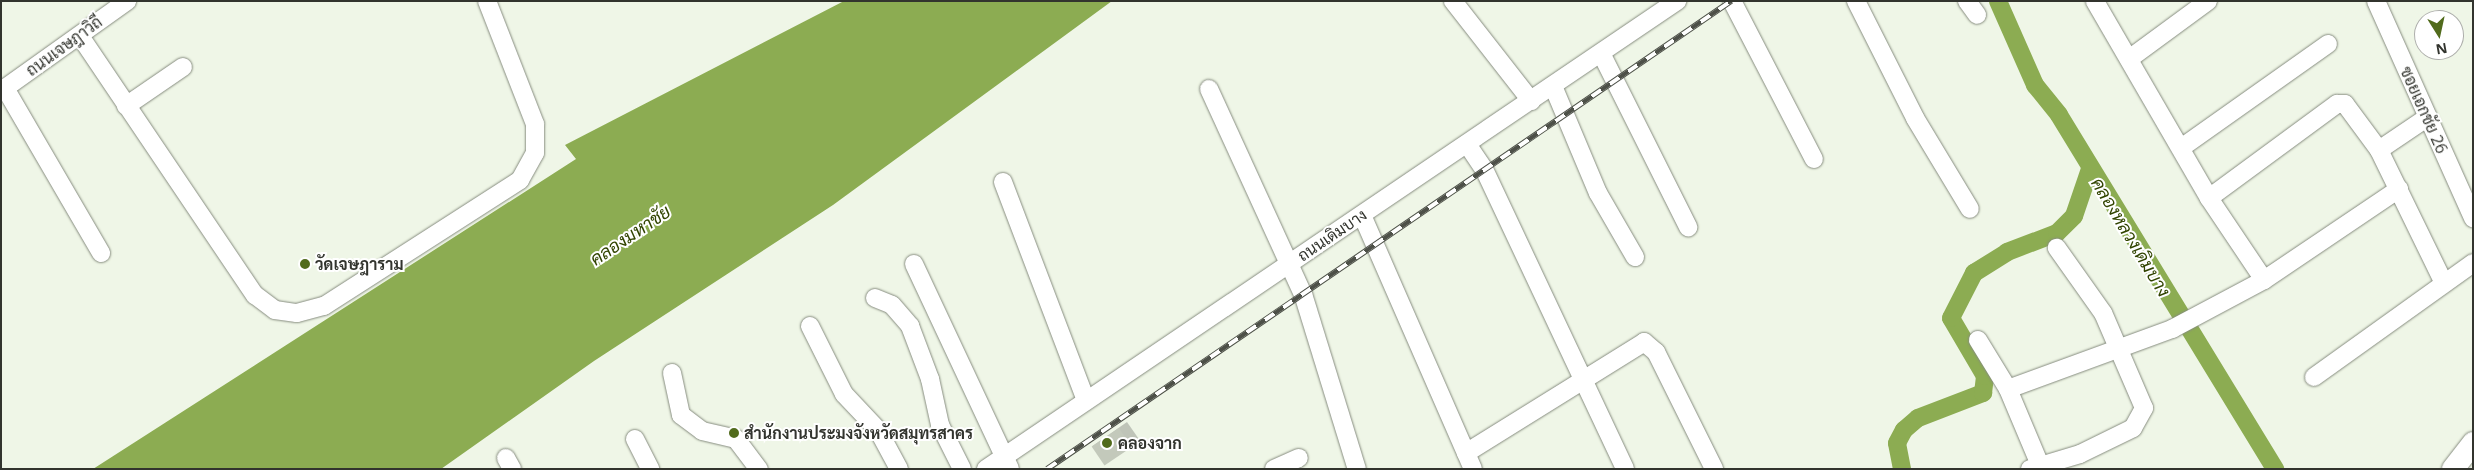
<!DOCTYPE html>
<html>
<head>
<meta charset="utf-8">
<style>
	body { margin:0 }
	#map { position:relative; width:2474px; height:470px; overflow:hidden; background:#eff6e7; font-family:"Open Sans",Sarabun,sans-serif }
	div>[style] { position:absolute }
	.water>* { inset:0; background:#8cac52 }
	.shadow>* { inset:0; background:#0003; transform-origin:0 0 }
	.canal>* { height:18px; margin:-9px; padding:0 9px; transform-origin:9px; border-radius:9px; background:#8cac52 }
	.building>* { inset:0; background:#c3c9bb; transform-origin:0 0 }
	.roads { filter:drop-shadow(0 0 1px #868c7f) drop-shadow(0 0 1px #868c7f) }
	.minor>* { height:18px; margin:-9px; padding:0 9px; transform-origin:9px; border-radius:9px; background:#fff }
	.major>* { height:22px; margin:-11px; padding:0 11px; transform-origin:11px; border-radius:11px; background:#fff }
	.rail>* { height:5.5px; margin-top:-2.75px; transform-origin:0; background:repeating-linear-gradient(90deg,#fff 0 11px,#4d5048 0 22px); box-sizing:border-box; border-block:1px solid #4d5048 }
	.dots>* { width:14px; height:14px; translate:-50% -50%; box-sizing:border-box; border:2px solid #fff; border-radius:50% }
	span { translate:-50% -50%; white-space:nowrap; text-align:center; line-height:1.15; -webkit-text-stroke:4px #fff; paint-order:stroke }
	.street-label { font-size:16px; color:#32342e }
	.poi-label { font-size:16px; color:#32342e; font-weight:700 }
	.left { translate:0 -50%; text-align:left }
	.water-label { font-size:18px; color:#314400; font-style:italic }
	.frame { position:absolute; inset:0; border:2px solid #32342e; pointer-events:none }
	.north { position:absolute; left:2414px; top:10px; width:50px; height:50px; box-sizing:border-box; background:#fff; border:1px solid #adaeab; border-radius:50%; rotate:170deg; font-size:14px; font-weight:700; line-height:20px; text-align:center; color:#32342e }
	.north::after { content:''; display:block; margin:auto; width:18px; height:22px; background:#516b1c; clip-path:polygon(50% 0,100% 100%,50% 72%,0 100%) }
</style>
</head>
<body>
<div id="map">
	<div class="water">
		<i style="clip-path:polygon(844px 1px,1112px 1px,833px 205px,594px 361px,441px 469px,93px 469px,576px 159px,565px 145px)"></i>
	</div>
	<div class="shadow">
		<i style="left:1127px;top:422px;width:21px;height:42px;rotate:55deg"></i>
	</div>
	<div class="canal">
		<i style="left:1998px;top:1px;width:92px;rotate:66.2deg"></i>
		<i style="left:2035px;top:85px;width:38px;rotate:51deg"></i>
		<i style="left:2059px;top:115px;width:415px;rotate:58.6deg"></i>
		<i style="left:1902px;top:469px;width:26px;rotate:-101deg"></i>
		<i style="left:1897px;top:443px;width:15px;rotate:-62deg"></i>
		<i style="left:1904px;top:430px;width:18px;rotate:-41deg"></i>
		<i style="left:1918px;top:418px;width:70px;rotate:-21deg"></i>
		<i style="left:1983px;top:393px;width:17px;rotate:-83deg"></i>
		<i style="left:1985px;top:376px;width:67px;rotate:-120.4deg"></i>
		<i style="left:1951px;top:318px;width:51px;rotate:-62.9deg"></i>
		<i style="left:1974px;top:273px;width:39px;rotate:-32deg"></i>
		<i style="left:2007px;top:252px;width:53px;rotate:-20.8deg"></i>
		<i style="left:2057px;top:233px;width:24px;rotate:-45deg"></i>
		<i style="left:2074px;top:216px;width:50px;rotate:-71.2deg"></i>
	</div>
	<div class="building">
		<i style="left:1119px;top:428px;width:23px;height:33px;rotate:56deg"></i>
	</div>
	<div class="roads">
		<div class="minor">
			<i style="left:1453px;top:1px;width:127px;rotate:52deg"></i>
			<i style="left:1732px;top:1px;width:178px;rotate:62.6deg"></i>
			<i style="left:1856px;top:1px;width:131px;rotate:63.2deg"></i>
			<i style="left:1915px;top:118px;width:106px;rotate:58.9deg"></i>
			<i style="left:1967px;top:1px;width:17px;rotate:54deg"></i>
			<i style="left:2376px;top:1px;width:238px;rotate:65.9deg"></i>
			<i style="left:80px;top:36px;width:313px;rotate:56deg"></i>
			<i style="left:255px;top:295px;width:25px;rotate:37deg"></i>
			<i style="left:275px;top:310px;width:22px;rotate:8deg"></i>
			<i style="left:297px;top:313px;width:28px;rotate:-15deg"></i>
			<i style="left:324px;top:306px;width:233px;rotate:-32.7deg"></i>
			<i style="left:520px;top:180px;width:31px;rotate:-61deg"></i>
			<i style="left:535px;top:153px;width:29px;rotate:-90deg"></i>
			<i style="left:535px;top:124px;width:132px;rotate:-111.3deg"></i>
			<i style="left:1601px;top:53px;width:195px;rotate:63.4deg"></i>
			<i style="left:2129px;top:59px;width:98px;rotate:-36.3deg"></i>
			<i style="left:1553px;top:86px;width:116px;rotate:67.2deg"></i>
			<i style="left:1598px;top:193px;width:74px;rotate:60deg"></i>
			<i style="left:5px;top:88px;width:191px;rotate:59.8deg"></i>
			<i style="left:1209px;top:89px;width:226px;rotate:65.4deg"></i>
			<i style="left:1303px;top:294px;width:183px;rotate:72.9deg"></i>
			<i style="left:1px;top:91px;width:155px;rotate:-35.5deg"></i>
			<i style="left:126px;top:106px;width:69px;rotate:-34.4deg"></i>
			<i style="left:1467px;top:144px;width:30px;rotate:56deg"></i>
			<i style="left:1484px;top:169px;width:331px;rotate:64.8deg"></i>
			<i style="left:2181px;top:148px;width:180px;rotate:-35.3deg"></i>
			<i style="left:2379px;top:150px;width:148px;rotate:64deg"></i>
			<i style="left:1003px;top:182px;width:234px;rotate:69.2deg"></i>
			<i style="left:2209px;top:198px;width:159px;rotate:-36.3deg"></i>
			<i style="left:2337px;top:104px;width:8px"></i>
			<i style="left:2345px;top:104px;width:57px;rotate:53.5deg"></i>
			<i style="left:2379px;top:150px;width:59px;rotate:-34deg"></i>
			<i style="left:1362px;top:215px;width:277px;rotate:66.4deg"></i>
			<i style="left:914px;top:264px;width:226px;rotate:64.9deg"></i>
			<i style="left:2264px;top:280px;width:163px;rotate:-34deg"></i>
			<i style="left:875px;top:298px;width:18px;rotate:22deg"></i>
			<i style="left:892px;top:305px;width:28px;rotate:49deg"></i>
			<i style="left:910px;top:326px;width:57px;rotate:69.3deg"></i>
			<i style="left:930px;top:379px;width:47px;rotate:77.7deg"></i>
			<i style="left:940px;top:425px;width:49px;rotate:63.4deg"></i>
			<i style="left:810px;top:326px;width:76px;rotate:63.4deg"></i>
			<i style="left:844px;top:394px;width:50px;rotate:46.6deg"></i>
			<i style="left:878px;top:430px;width:44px;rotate:61.7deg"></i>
			<i style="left:1978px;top:340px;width:57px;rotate:58.5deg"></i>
			<i style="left:2008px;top:389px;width:82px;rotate:67.2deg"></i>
			<i style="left:672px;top:373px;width:43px;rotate:77.9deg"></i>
			<i style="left:681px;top:415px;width:26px;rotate:37deg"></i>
			<i style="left:702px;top:431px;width:35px;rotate:13deg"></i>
			<i style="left:736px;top:439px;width:38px;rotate:53deg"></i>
			<i style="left:2314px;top:377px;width:196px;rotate:-35.6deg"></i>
			<i style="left:2008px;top:389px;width:175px;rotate:-20.1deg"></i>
			<i style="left:2172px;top:329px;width:104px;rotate:-28deg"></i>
			<i style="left:2264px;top:280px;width:99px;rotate:-123.9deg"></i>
			<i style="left:2209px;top:198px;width:228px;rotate:-120.1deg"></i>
			<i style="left:635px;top:439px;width:34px;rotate:63deg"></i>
			<i style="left:1466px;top:453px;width:210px;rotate:-31.9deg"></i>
			<i style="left:1644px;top:342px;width:16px;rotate:40deg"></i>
			<i style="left:1656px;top:352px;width:131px;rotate:63.6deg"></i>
			<i style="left:506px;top:458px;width:13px;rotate:61deg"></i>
			<i style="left:986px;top:469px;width:835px;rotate:-34.11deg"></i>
			<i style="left:1274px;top:469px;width:27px;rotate:-24deg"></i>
			<i style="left:2030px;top:469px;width:52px;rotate:-16.7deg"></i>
			<i style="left:2080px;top:454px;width:59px;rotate:-26.1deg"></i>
			<i style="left:2133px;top:428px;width:23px;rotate:-61deg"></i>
			<i style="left:2144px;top:408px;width:103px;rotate:-113.3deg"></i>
			<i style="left:2103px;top:313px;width:80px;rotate:-125.3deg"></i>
		</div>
		<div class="major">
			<i style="left:2453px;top:469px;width:33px;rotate:-52deg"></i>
		</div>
	</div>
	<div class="rail">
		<i style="left:1047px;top:469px;width:829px;rotate:-34.38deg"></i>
	</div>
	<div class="dots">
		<i style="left:305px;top:264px;background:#516b1c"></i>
		<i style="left:734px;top:433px;background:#516b1c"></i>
		<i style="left:1107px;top:443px;background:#516b1c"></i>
	</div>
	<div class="street-label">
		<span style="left:64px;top:46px;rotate:-36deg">ถนนเจษฎาวิถี</span>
		<span style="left:2424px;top:110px;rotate:66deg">ซอยเอกชัย 26</span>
		<span style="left:1332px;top:235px;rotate:-34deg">ถนนเดิมบาง</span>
	</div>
	<div class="poi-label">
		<span class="left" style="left:315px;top:264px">วัดเจษฎาราม</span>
		<span class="left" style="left:744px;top:433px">สำนักงานประมงจังหวัดสมุทรสาคร</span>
		<span class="left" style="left:1118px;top:443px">คลองจาก</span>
	</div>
	<div class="water-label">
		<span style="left:630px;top:235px;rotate:-34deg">คลองมหาชัย</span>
		<span style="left:2131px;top:237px;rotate:59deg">คลองหลวงเดิมบาง</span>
	</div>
	<div class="frame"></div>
	<div class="north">N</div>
</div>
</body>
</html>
